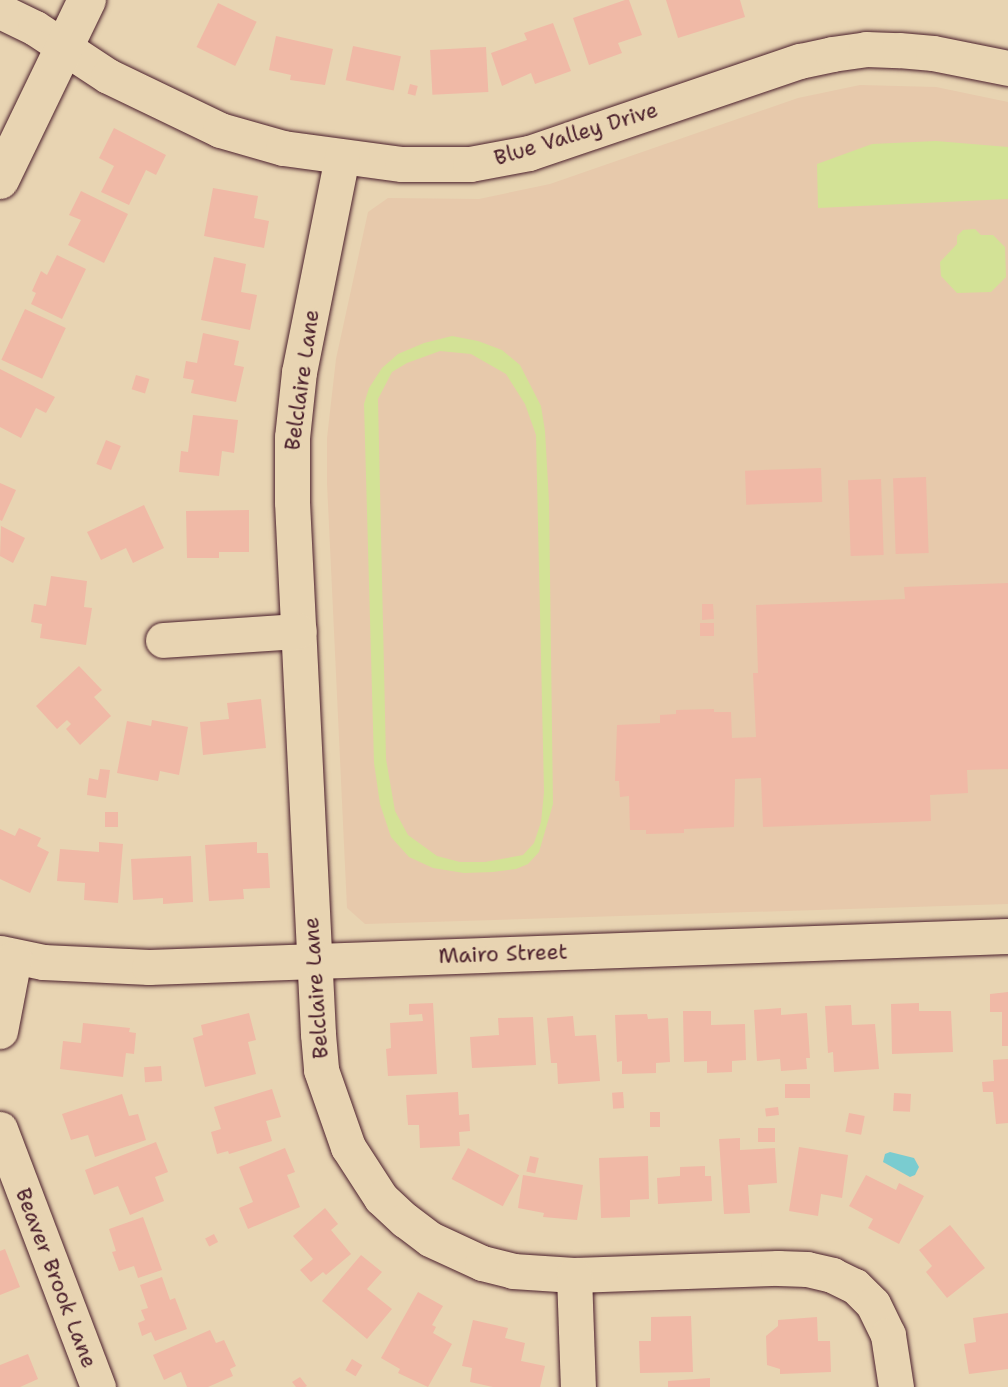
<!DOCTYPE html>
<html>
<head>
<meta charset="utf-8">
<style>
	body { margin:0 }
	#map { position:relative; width:1008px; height:1387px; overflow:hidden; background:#e8d4b2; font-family:"Shantell Sans",sans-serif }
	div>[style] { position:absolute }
	.built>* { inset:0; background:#e7c9ab }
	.green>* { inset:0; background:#d3e296 }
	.water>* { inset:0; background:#7accd0 }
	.building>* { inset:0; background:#f0b9a6; transform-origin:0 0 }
	.roads { filter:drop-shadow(0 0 2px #4a1f2b) drop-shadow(0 0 2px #4a1f2b) }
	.minor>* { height:35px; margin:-17.5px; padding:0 17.5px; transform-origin:17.5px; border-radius:17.5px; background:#e8d4b2 }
	.major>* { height:38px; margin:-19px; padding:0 19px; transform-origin:19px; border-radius:19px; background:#e8d4b2 }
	span { translate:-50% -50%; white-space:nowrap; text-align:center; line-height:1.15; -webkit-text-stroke:7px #e8d4b2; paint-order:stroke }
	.street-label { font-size:21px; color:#4a1f2b }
</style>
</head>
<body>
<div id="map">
	<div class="built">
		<i style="clip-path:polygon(860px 85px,936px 87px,1008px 102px,1008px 904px,365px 924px,347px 908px,327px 483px,327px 438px,336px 359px,368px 212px,388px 198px,479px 199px,550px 184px,798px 98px)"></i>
	</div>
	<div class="green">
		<i style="clip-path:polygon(936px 141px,1008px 147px,1008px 199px,818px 208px,817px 164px,872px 144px)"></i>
		<i style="clip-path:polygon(975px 229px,981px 235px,993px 235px,1005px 247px,1006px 277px,991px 292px,957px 293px,941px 276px,940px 262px,957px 244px,957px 236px,963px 230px)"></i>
		<i style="clip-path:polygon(evenodd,452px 336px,478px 341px,502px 350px,520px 365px,541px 406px,545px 431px,549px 501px,553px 804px,539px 852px,528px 864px,516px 869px,493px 872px,464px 873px,433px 868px,409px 857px,391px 837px,380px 804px,374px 763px,364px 404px,369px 388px,382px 368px,398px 354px,424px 343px,452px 336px,440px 351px,471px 354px,506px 374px,525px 404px,536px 435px,544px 792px,541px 822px,534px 843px,523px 855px,485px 862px,460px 862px,437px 856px,408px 835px,395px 811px,386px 759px,378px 399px,392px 372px,407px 363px,440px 351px)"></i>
	</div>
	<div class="water">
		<i style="clip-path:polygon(890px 1152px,914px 1158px,919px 1167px,915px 1175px,910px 1177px,883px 1162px,885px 1154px)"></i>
	</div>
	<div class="building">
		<i style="clip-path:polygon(625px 0,629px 0,642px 35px,618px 43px,622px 53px,589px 65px,573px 18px)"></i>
		<i style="clip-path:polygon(666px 0,740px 0,745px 17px,678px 38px)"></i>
		<i style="left:218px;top:3px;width:43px;height:49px;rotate:26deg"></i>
		<i style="clip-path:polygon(553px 23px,571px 71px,535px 84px,531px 73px,502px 86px,491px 53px,527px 40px,524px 33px)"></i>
		<i style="clip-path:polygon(276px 36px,333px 49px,325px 85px,290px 80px,291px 75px,269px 70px)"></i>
		<i style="left:353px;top:46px;width:49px;height:35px;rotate:12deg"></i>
		<i style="left:486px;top:47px;width:45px;height:56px;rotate:87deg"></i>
		<i style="left:410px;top:84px;width:8px;height:10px;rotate:14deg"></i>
		<i style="clip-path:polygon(114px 128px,166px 155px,156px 175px,146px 170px,129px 205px,101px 192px,114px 166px,99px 158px)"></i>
		<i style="clip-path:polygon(213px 188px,258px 196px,254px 218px,269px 221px,264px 248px,204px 236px)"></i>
		<i style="clip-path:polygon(81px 191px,128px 214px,104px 263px,68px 245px,81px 220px,69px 215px)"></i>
		<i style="clip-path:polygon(57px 255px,86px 269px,62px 319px,31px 304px,36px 293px,32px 291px,41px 271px,47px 275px)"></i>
		<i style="clip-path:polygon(214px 257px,246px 264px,241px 292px,257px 295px,250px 330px,201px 320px)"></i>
		<i style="left:25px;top:309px;width:45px;height:56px;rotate:25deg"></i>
		<i style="clip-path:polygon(203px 333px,239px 341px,234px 365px,244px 367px,236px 402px,191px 393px,194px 380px,183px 378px,186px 361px,197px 363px)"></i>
		<i style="clip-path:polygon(0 369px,55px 397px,46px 413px,36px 408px,21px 438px,0 427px)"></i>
		<i style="left:136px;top:375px;width:14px;height:15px;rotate:17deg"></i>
		<i style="clip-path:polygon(193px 415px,238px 420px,234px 453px,222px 451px,219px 476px,179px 472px,181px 451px,188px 452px)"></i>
		<i style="left:106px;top:440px;width:16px;height:26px;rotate:22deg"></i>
		<i style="left:821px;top:468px;width:34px;height:76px;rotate:88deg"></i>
		<i style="left:926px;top:477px;width:76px;height:33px;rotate:88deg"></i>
		<i style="left:881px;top:479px;width:76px;height:33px;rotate:88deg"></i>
		<i style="clip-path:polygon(0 483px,16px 490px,2px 521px,0 520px)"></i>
		<i style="clip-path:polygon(144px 505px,164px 548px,133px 563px,126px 548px,101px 560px,87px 532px)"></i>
		<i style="clip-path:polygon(249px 510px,249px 552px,219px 552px,219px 558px,187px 558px,186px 511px)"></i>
		<i style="clip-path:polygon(1px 526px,25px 538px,13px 563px,0 556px)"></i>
		<i style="clip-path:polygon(51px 576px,87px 581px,84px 607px,92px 608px,86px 645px,40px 638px,42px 624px,31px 622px,34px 604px,46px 606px)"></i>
		<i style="clip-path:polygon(1008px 583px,1008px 769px,967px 770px,968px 793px,930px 795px,931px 821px,763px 827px,761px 778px,735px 779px,734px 827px,684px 829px,684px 833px,646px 834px,646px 830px,630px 830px,629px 796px,620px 797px,619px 781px,615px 781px,617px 725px,660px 723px,660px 715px,676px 714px,676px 710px,714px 709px,714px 712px,731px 712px,732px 738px,756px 737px,753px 673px,758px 673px,756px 605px,905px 599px,904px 587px)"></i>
		<i style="clip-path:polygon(702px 604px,713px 604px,714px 619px,702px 620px)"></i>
		<i style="left:700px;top:623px;width:14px;height:13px"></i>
		<i style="clip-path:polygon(79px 666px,102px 690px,94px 697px,111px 716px,80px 745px,66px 729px,71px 724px,67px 720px,57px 729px,36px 706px)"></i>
		<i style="clip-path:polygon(261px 699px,266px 748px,203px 755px,200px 722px,229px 719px,227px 703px)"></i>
		<i style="clip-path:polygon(152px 720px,188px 727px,179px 775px,160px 771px,158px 781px,117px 773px,127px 721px,151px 726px)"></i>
		<i style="clip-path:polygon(100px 769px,110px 770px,106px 798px,87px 795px,89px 778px,98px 780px)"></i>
		<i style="left:105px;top:812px;width:13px;height:15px"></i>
		<i style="clip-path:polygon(19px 828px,41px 838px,37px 846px,49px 852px,30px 893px,0 879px,0 829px,15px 836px)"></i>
		<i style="clip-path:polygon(99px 842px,123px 844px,118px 903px,84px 900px,85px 883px,57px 881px,60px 849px,99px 852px)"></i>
		<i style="clip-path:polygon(257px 842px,257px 853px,268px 853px,270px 888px,243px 889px,244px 899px,209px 901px,205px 845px)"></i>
		<i style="clip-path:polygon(191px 856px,193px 902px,163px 904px,163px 898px,133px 900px,131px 859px)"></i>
		<i style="clip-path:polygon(1008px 992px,1008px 1046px,1002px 1046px,1002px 1012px,990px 1012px,990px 994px)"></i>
		<i style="clip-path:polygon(433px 1003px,437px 1074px,388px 1076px,386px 1049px,391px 1048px,390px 1023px,423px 1021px,422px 1014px,409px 1015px,409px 1004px)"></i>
		<i style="clip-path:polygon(919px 1003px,919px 1011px,951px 1011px,953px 1052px,892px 1054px,891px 1004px)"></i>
		<i style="clip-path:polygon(851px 1005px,852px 1025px,875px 1024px,879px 1069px,834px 1072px,833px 1052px,828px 1053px,825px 1006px)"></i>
		<i style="clip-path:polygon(781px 1008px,781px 1015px,807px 1013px,810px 1058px,806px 1058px,807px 1069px,781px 1071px,780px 1059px,757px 1061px,754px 1010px)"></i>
		<i style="clip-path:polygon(683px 1011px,711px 1011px,711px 1025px,745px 1024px,746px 1060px,732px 1061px,732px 1072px,707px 1073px,707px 1061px,684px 1062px)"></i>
		<i style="clip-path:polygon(249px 1013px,256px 1040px,248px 1042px,256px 1074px,205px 1087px,193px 1038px,203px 1035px,201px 1025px)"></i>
		<i style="clip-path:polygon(647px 1014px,648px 1019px,668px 1018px,670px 1062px,656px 1063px,656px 1073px,622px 1074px,622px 1061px,617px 1062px,615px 1015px)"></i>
		<i style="clip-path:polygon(573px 1016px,575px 1036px,596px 1035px,600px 1081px,558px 1084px,557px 1063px,551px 1063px,547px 1018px)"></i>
		<i style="clip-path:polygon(533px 1017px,536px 1065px,472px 1068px,470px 1037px,499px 1035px,498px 1018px)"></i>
		<i style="clip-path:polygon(83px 1023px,130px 1028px,129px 1032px,136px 1033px,134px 1054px,126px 1053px,123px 1077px,60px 1069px,63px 1041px,81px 1043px)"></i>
		<i style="clip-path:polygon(1008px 1059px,1008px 1123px,996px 1124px,993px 1092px,983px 1092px,982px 1082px,994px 1081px,993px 1060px)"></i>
		<i style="left:161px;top:1066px;width:15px;height:17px;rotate:86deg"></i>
		<i style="left:810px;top:1084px;width:14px;height:25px;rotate:90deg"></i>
		<i style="clip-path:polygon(272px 1089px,281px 1117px,266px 1121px,272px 1141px,229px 1154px,228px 1151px,217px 1154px,211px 1132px,221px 1129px,214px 1107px)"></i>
		<i style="clip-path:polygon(458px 1092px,459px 1115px,469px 1114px,470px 1131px,459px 1132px,460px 1146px,420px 1148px,419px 1125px,408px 1125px,406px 1095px)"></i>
		<i style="left:623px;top:1092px;width:16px;height:11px;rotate:86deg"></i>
		<i style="left:894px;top:1093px;width:17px;height:18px;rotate:3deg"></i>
		<i style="clip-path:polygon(122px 1094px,129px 1116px,138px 1114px,146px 1140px,95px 1157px,88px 1135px,71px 1140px,62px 1114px)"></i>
		<i style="left:778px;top:1107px;width:8px;height:13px;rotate:83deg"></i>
		<i style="left:650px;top:1112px;width:10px;height:15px"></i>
		<i style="left:849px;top:1113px;width:16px;height:19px;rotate:11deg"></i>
		<i style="left:775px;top:1128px;width:14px;height:17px;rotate:90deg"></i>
		<i style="clip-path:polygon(740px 1138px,740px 1150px,775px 1148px,777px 1183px,748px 1185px,750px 1213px,724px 1214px,719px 1139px)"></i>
		<i style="clip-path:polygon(156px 1142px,168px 1172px,155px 1177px,164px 1201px,130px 1215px,118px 1186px,94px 1195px,85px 1170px)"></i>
		<i style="clip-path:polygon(799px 1147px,848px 1155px,842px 1198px,821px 1194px,818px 1216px,789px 1211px)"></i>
		<i style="clip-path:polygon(285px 1148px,295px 1172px,287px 1175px,300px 1207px,248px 1229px,239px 1208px,253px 1202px,239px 1167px)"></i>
		<i style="left:468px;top:1148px;width:58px;height:35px;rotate:28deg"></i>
		<i style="left:530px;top:1156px;width:9px;height:16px;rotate:13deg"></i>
		<i style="clip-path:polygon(648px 1156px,649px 1199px,630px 1200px,630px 1217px,601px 1218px,599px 1158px)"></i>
		<i style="clip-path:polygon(705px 1166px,705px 1176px,711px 1176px,712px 1201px,658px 1204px,657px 1178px,680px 1176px,680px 1167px)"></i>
		<i style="clip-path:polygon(523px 1175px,583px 1185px,577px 1220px,543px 1217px,544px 1213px,518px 1208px)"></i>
		<i style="clip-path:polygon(866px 1175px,896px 1190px,899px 1183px,924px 1196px,899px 1244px,868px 1228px,873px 1219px,849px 1206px)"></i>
		<i style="clip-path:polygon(325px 1208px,338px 1224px,331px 1230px,351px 1254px,326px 1275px,323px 1272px,311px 1282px,300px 1270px,313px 1259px,293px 1236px)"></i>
		<i style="clip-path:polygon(143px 1217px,162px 1270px,138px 1278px,134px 1266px,119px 1271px,112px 1252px,116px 1251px,109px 1229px)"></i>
		<i style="clip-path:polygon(950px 1225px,985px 1268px,947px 1298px,926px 1272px,932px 1266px,919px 1250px)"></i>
		<i style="left:214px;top:1234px;width:9px;height:10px;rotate:63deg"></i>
		<i style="clip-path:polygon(5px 1249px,20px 1287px,0 1295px,0 1251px)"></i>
		<i style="clip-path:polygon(361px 1255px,382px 1272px,367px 1289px,392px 1309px,367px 1339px,322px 1301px)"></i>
		<i style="clip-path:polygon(162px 1277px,170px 1300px,175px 1298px,187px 1329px,155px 1341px,151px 1332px,142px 1336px,138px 1323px,145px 1320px,141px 1310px,148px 1308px,140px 1285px)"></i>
		<i style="clip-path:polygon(418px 1292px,443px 1306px,432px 1325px,436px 1327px,433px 1333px,452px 1344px,428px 1387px,398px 1373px,400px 1369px,381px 1358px)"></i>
		<i style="clip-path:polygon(1008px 1313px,1008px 1369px,969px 1374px,964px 1344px,976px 1342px,973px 1318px)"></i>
		<i style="clip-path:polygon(691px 1316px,693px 1372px,640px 1373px,639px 1341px,651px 1341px,651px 1317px)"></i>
		<i style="clip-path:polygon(817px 1317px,818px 1341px,830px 1341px,831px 1372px,780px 1374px,780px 1369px,767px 1365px,766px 1336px,778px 1326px,778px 1320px)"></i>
		<i style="clip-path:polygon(473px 1320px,508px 1328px,505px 1338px,525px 1343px,521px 1361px,545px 1366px,540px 1387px,493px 1387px,470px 1382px,472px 1368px,462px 1366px)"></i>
		<i style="clip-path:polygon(210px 1330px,216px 1343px,224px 1340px,236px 1366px,230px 1369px,233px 1376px,208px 1387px,187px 1387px,181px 1372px,164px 1380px,153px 1355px)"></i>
		<i style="clip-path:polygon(28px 1354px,38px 1379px,20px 1387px,0 1387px,0 1365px)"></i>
		<i style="left:352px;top:1359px;width:12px;height:13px;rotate:31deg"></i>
		<i style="clip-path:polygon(300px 1377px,307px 1386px,305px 1387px,296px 1387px,292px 1382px)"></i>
		<i style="clip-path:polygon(710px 1378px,710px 1387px,668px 1387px,668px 1381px)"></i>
	</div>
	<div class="roads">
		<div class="minor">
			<i style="left:0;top:11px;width:39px;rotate:26deg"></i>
			<i style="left:35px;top:28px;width:87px;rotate:33.3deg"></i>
			<i style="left:108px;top:76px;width:124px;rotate:25.7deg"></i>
			<i style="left:220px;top:130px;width:66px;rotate:15.9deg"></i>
			<i style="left:283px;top:148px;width:120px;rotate:7.7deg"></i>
			<i style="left:402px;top:164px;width:68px"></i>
			<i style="left:470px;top:164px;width:60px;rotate:-10.6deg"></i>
			<i style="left:529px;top:153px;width:286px;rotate:-18.8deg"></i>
			<i style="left:800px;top:61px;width:33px;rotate:-12deg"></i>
			<i style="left:832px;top:54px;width:34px;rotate:-8deg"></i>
			<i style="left:866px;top:49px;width:33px;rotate:2deg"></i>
			<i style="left:899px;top:50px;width:34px;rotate:5deg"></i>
			<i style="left:933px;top:53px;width:76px;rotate:11.3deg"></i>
			<i style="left:342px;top:157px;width:219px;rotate:101.3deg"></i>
			<i style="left:299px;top:372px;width:65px;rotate:96.1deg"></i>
			<i style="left:292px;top:437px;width:65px;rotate:90deg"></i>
			<i style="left:292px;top:502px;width:533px;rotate:87.2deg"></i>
			<i style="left:318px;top:1034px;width:36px;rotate:85deg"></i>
			<i style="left:321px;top:1070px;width:82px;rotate:70.7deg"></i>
			<i style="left:348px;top:1147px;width:61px;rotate:57.1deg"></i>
			<i style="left:381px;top:1198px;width:33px;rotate:43deg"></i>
			<i style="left:405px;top:1220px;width:31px;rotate:37deg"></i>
			<i style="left:430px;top:1239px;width:57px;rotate:24.8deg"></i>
			<i style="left:482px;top:1263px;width:32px;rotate:14deg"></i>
			<i style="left:513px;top:1271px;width:61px;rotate:3.8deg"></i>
			<i style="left:574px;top:1275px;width:204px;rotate:-2deg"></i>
			<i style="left:778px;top:1268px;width:29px;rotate:2deg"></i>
			<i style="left:807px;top:1269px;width:26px;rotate:13deg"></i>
			<i style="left:832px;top:1275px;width:25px;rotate:26deg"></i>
			<i style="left:855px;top:1286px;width:25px;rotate:45deg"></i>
			<i style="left:873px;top:1304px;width:34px;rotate:64deg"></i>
			<i style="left:888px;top:1335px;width:53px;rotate:81.3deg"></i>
			<i style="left:163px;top:640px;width:136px;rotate:-3.8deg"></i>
			<i style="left:0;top:953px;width:44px;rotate:11.8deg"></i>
			<i style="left:43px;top:962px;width:106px;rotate:2.7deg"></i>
			<i style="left:149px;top:967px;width:860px;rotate:-2.07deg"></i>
			<i style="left:0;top:1031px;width:74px;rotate:-79.1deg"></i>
			<i style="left:0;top:1129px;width:276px;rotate:69.2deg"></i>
			<i style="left:574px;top:1275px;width:112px;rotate:88deg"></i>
		</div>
		<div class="major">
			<i style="left:0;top:180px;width:200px;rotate:-64.2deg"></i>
		</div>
	</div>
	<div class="street-label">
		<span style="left:576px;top:134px;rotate:-17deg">Blue Valley Drive</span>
		<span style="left:302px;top:380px;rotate:-82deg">Belclaire Lane</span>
		<span style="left:503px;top:954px;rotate:-2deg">Mairo Street</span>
		<span style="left:316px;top:988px;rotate:-94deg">Belclaire Lane</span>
		<span style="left:56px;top:1278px;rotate:69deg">Beaver Brook Lane</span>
	</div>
</div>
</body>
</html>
